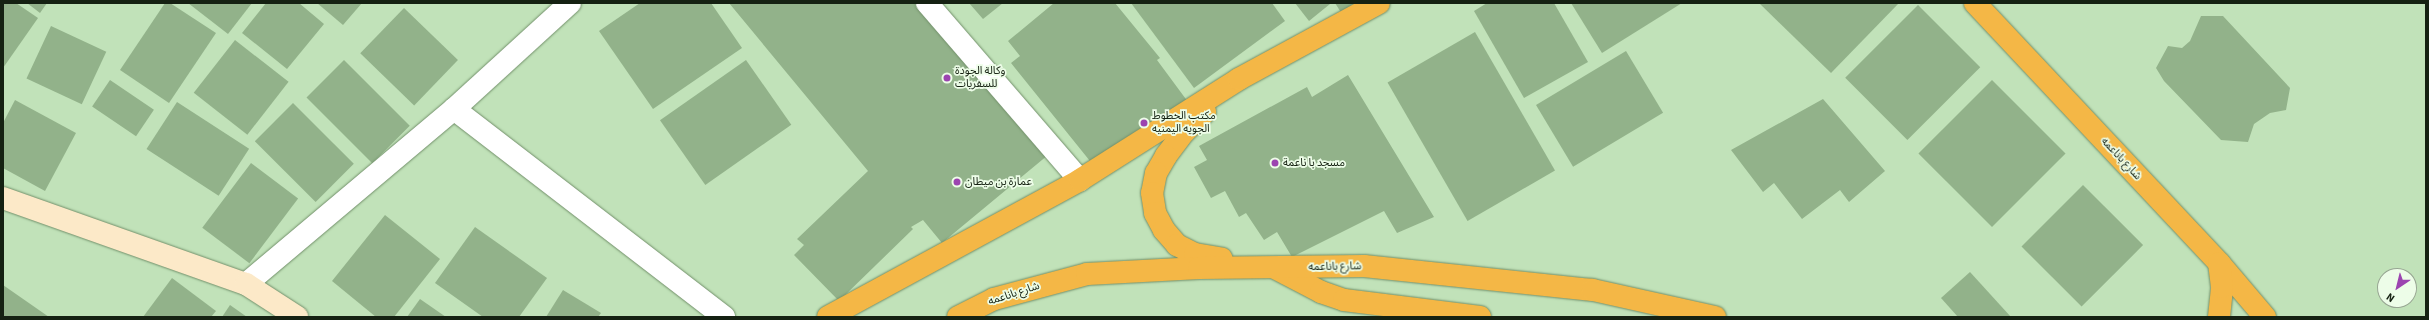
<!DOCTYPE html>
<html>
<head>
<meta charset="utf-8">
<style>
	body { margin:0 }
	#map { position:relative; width:2429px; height:320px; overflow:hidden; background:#c1e2b9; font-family:"Source Sans 3","Noto Sans Arabic",sans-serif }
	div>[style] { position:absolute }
	.building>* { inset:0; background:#92b28a; transform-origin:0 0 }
	.roads { filter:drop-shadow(0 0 1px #72906a) drop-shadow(0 0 1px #72906a) }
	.street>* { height:22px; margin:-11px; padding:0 11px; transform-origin:11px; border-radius:11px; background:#fff }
	.secondary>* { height:22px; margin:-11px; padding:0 11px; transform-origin:11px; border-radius:11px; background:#fce9c8 }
	.highway>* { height:22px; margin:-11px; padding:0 11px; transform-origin:11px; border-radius:11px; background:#f4b746 }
	.dots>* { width:11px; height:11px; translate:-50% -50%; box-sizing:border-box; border:2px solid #edfde8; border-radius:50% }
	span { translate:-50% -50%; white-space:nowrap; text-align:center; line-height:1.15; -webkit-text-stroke:3.5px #edfde8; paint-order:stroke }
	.poi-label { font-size:11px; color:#152112 }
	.left { translate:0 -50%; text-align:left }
	.street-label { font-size:11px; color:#152112 }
	.frame { position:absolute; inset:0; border:4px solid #152112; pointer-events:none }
	.north { position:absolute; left:2377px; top:268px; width:40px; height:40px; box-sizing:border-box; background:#edfde8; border:1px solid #97a592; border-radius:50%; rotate:215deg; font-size:11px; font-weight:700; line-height:16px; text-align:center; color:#152112 }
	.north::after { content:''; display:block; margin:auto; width:14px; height:18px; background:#9c44b0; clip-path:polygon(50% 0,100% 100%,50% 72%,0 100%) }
</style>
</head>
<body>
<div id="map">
	<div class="building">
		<i style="clip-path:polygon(3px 3px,16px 3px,38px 18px,3px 68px)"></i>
		<i style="clip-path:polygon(27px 3px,47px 3px,40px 13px)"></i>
		<i style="clip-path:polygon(165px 3px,170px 3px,216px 33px,169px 103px,120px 70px)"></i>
		<i style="clip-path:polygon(188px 3px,252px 3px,228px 34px)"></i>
		<i style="clip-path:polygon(266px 3px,299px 3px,324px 24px,287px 69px,242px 33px)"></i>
		<i style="clip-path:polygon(317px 3px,362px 3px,343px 25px)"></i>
		<i style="clip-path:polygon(640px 3px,711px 3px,742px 48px,653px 109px,599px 31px)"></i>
		<i style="clip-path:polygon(729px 3px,924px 3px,1048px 155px,942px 243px,923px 220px,911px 227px,913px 229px,839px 301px,794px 255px,804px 245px,797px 239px,868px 171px)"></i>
		<i style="clip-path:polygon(969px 3px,1003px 3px,983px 19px)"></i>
		<i style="clip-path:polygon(1054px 3px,1115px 3px,1160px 58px,1157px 60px,1191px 106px,1098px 171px,1011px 63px,1020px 56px,1008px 41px)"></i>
		<i style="clip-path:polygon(1131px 3px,1272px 3px,1285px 21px,1194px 88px)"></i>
		<i style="clip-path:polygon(1295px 3px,1329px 3px,1330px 4px,1309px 21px)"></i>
		<i style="clip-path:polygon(1335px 3px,1359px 3px,1342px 14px)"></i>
		<i style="clip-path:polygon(1487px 3px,1554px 3px,1588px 62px,1524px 98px,1474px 11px)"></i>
		<i style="clip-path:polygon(1571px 3px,1682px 3px,1602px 53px)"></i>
		<i style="clip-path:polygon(1759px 3px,1899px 3px,1831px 73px)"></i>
		<i style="left:1918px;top:5px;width:88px;height:103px;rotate:45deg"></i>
		<i style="left:404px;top:8px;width:75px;height:63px;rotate:44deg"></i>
		<i style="clip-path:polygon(2201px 16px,2223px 16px,2290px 88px,2286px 110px,2270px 113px,2254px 124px,2248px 142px,2221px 140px,2164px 81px,2156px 68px,2168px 46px,2182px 48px,2190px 41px)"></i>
		<i style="left:51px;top:26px;width:61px;height:58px;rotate:25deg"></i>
		<i style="left:1475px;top:32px;width:160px;height:101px;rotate:60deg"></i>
		<i style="left:235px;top:40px;width:68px;height:67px;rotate:38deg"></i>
		<i style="left:1626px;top:51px;width:72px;height:105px;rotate:59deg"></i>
		<i style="left:344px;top:60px;width:93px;height:53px;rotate:45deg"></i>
		<i style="left:746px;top:60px;width:79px;height:105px;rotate:55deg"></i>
		<i style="clip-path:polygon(1348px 75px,1434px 217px,1397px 233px,1384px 211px,1292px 257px,1277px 232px,1264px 240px,1246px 213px,1239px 217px,1225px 191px,1211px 198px,1194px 167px,1207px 160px,1199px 146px,1307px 87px,1312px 97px)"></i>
		<i style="left:110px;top:80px;width:53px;height:32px;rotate:34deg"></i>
		<i style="left:1992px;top:80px;width:104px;height:104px;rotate:45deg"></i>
		<i style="clip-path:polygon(1823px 99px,1885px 171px,1849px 202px,1840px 190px,1802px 219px,1774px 183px,1763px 192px,1731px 150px)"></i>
		<i style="clip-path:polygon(15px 100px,76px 133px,45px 191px,3px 168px,3px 123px)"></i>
		<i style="left:177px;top:102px;width:86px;height:56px;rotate:33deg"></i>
		<i style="left:293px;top:103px;width:86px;height:54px;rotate:45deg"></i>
		<i style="left:251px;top:163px;width:59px;height:81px;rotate:37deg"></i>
		<i style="left:2083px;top:185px;width:85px;height:87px;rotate:45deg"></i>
		<i style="clip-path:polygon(385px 215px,440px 259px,394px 317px,376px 317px,332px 281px)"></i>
		<i style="clip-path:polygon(475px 227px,547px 278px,519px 317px,483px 317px,435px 283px)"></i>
		<i style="clip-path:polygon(1970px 272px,2011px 317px,1958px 317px,1941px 298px)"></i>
		<i style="clip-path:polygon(172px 278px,216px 311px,211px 317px,143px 317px)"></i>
		<i style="clip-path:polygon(3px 285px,49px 317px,3px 317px)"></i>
		<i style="clip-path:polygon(563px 290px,601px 313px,598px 317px,546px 317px)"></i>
		<i style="clip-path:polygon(420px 299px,446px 317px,407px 317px)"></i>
		<i style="clip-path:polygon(230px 305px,247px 317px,222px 317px)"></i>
	</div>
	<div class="roads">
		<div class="street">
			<i style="left:927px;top:3px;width:234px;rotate:49.2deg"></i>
			<i style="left:454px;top:109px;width:341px;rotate:37.6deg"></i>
			<i style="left:246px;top:284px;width:272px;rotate:-40.1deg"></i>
			<i style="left:454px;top:109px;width:157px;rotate:-42.4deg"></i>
		</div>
		<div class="secondary">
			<i style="left:3px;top:198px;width:258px;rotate:19.5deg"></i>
			<i style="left:246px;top:284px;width:61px;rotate:32.9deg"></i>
		</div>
		<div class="highway">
			<i style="left:1975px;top:3px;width:357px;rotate:46.8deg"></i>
			<i style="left:2219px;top:263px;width:71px;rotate:49.6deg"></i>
			<i style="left:1205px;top:112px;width:29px;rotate:136deg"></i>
			<i style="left:1184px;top:132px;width:30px;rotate:127deg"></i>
			<i style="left:1166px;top:156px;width:20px;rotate:120deg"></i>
			<i style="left:1156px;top:173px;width:20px;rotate:101deg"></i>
			<i style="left:1152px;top:193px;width:20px;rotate:81deg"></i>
			<i style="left:1155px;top:213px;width:19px;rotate:62deg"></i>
			<i style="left:1164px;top:230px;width:20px;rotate:49deg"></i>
			<i style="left:1177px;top:245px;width:20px;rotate:27deg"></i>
			<i style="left:1195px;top:254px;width:27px;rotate:10deg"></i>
			<i style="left:1275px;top:268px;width:52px;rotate:27.6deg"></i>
			<i style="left:1321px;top:292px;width:24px;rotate:19deg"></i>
			<i style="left:1344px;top:300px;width:137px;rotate:7.1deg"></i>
			<i style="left:828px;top:317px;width:287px;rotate:-28.5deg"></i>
			<i style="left:1080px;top:180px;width:188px;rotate:-32.4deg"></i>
			<i style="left:1239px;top:79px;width:159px;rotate:-28.5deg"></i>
			<i style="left:958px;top:317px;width:40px;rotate:-26.6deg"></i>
			<i style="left:994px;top:299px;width:96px;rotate:-15deg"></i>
			<i style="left:1087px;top:274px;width:112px;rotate:-3.1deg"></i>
			<i style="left:1199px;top:268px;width:165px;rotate:-0.7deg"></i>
			<i style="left:1364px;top:266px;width:230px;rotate:6deg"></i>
			<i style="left:1593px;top:290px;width:125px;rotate:12.5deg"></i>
			<i style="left:2219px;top:317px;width:30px;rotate:-84deg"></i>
			<i style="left:2222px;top:287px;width:24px;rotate:-97deg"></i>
		</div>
	</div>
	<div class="dots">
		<i style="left:947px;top:78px;background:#9c44b0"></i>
		<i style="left:1144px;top:123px;background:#9c44b0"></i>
		<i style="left:1275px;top:163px;background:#9c44b0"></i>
		<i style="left:957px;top:182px;background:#9c44b0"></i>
	</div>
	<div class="poi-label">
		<span class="left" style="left:955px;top:78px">وكالة الجودة<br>للسفريات</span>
		<span class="left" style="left:1152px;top:123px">مكتب الخطوط<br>الجويه اليمنيه</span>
		<span class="left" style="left:1283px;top:163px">مسجد با ناعمة</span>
		<span class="left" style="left:965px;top:182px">عمارة بن ميطان</span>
	</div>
	<div class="street-label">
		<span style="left:2121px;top:159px;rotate:47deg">شارع باناعمه</span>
		<span style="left:1335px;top:267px;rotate:-1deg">شارع باناعمه</span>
		<span style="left:1014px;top:294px;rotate:-18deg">شارع باناعمه</span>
	</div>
	<div class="frame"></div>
	<div class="north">N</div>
</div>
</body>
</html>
